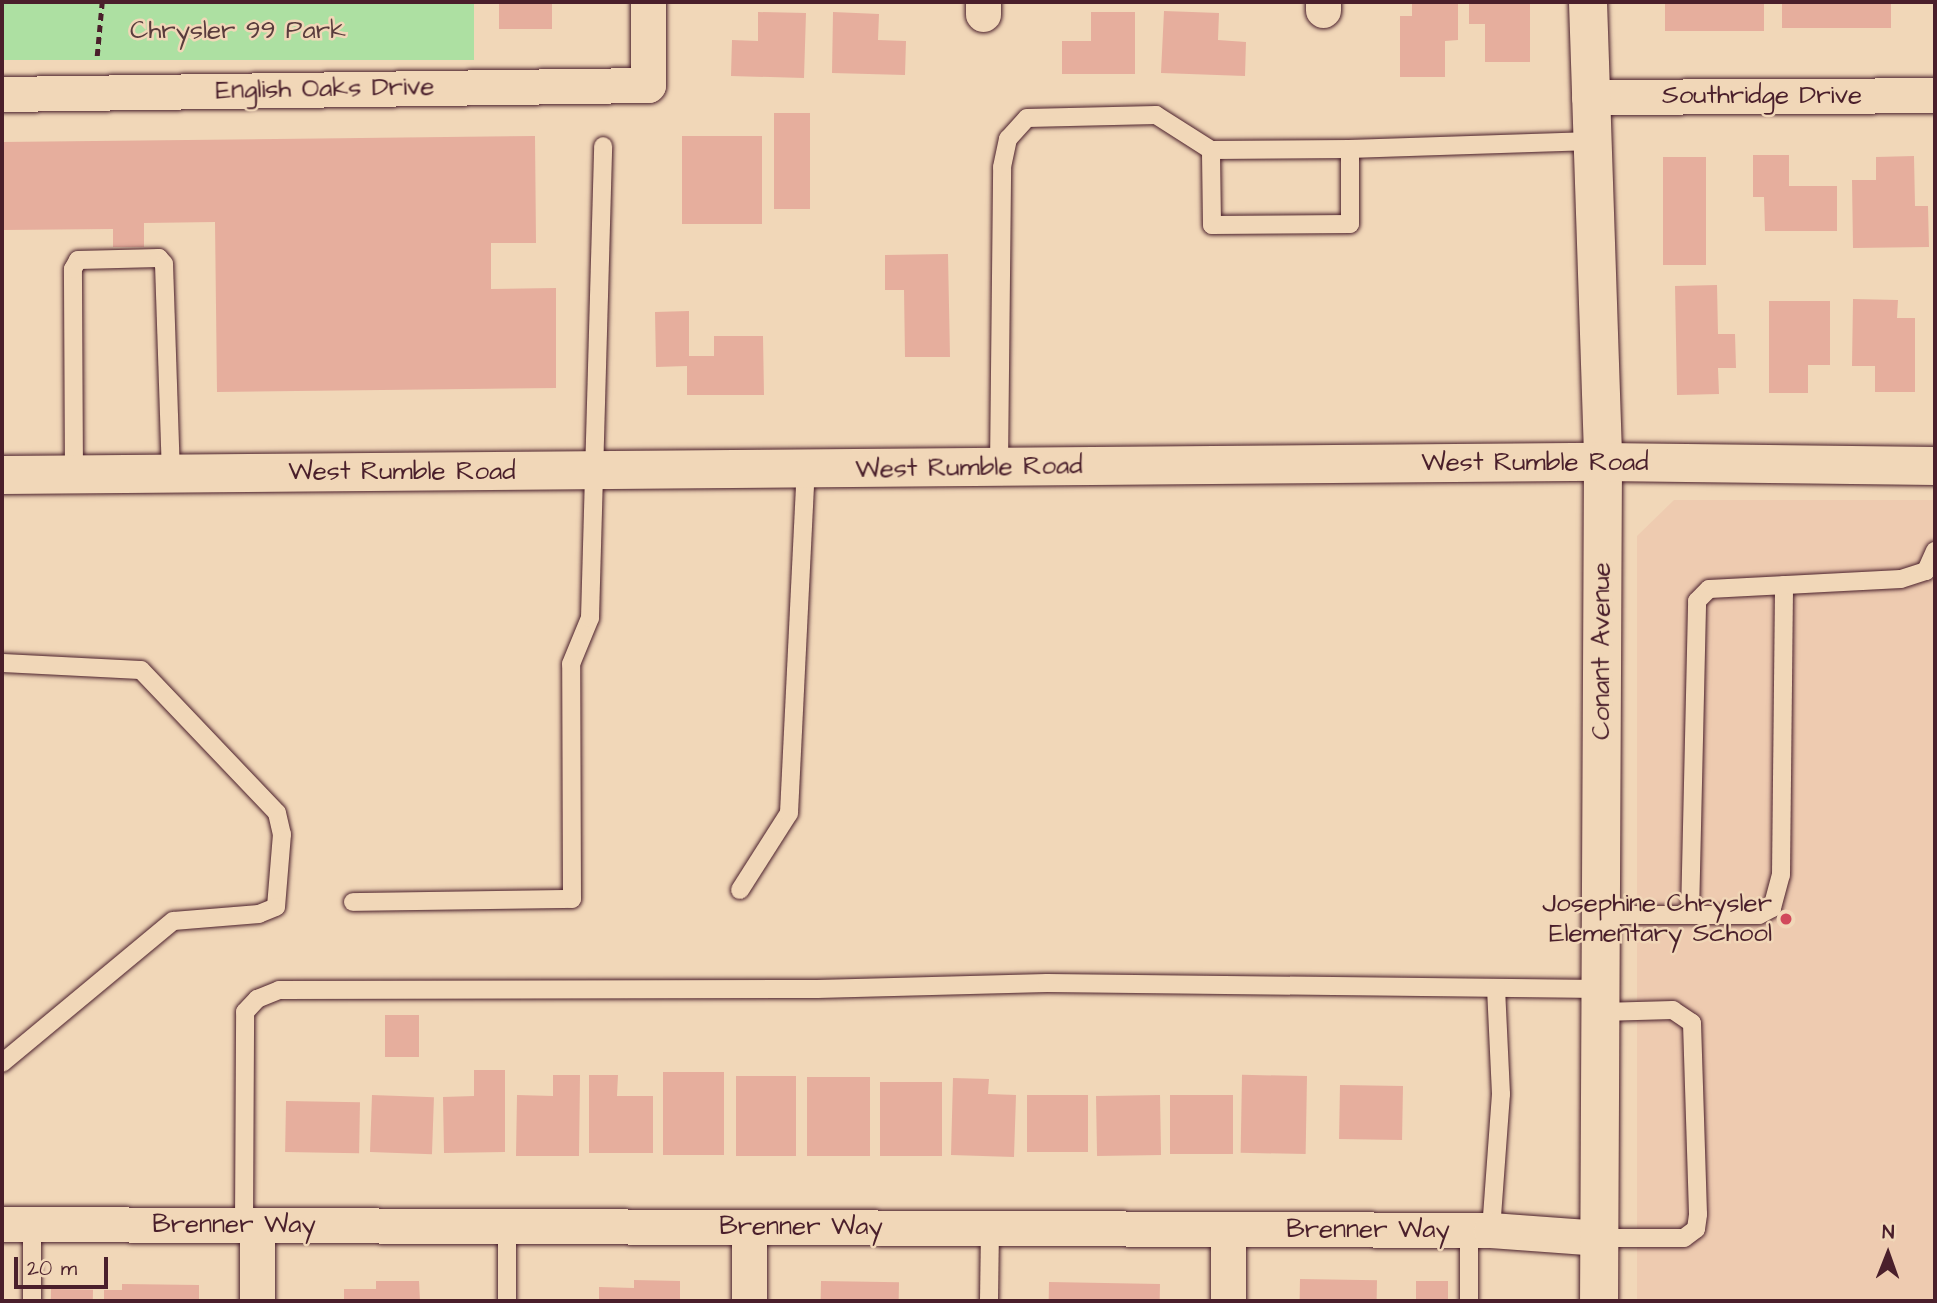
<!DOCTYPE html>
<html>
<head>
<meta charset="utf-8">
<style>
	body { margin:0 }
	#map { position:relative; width:1937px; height:1303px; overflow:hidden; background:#f1d7b8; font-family:"Architects Daughter",sans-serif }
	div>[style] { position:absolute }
	.built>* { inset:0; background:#eecbb0 }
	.green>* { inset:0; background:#ade0a2; transform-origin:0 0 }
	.building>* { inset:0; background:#e6ae9d; transform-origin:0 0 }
	.path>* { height:4.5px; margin-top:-2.25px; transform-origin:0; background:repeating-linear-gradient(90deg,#4a1f2b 0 7px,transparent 0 12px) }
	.roads { filter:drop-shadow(0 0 2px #4a1f2b) drop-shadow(0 0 2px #4a1f2b) }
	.lane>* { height:18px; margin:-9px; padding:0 9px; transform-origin:9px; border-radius:9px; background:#f1d7b8 }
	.street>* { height:35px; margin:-17.5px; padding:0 17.5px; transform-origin:17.5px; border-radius:17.5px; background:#f1d7b8 }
	.secondary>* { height:38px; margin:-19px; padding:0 19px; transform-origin:19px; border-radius:19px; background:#f1d7b8 }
	.dots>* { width:19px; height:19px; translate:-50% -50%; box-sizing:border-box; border:4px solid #f1d7b8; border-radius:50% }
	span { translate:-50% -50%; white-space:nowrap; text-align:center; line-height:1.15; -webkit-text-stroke:5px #f1d7b8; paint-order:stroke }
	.park-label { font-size:26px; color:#593c3d }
	.street-label { font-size:26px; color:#4a1f2b }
	.poi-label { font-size:26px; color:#4a1f2b }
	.right { translate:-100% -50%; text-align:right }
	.frame { position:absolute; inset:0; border:4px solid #4a1f2b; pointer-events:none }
	.north { position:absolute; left:1853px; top:1219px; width:70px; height:70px; -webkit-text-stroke:5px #f1d7b8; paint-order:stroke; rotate:1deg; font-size:19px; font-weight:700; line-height:28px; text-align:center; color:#4a1f2b }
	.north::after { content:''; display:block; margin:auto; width:24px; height:32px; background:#4a1f2b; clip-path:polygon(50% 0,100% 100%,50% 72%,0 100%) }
	.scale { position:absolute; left:14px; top:1257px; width:94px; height:32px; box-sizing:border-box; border:4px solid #4a1f2b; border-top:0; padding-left:9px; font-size:21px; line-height:24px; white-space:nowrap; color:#4a1f2b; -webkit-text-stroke:5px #f1d7b8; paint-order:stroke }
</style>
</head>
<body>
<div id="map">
	<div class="built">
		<i style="clip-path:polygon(1674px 500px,1935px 500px,1935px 1301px,1637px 1301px,1637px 536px)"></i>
	</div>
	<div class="green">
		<i style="left:2px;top:2px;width:472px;height:58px"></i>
	</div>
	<div class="building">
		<i style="left:499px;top:2px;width:53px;height:27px"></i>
		<i style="clip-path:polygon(1412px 2px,1458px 2px,1458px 40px,1445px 41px,1445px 77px,1400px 77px,1400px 16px,1412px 16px)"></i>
		<i style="clip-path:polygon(1469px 2px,1530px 2px,1530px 62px,1485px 62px,1485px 24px,1469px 24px)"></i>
		<i style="left:1665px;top:2px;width:99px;height:29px"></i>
		<i style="left:1782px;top:2px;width:109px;height:26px"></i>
		<i style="clip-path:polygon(1164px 11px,1219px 13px,1218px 40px,1246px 42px,1245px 76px,1161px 73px)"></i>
		<i style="clip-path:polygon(758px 12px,806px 13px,804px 78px,731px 76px,732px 40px,758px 41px)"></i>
		<i style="clip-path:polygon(833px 12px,879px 14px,878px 40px,906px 41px,905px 75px,832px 73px)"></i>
		<i style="clip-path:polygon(1091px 12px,1135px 12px,1135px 74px,1062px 74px,1062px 41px,1091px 41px)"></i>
		<i style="left:774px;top:113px;width:36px;height:96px"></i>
		<i style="clip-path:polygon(535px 136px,536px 243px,491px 243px,491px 289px,556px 288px,556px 388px,217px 392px,215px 222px,144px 223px,144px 247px,113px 247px,113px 229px,2px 230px,2px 142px)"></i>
		<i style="left:762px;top:136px;width:88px;height:80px;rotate:90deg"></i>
		<i style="clip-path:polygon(1753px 155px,1789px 155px,1789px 186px,1837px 186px,1837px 231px,1765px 231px,1764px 197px,1753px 197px)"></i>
		<i style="clip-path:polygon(1914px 156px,1915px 206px,1928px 206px,1929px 247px,1853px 248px,1852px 180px,1876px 180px,1876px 157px)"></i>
		<i style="left:1663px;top:157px;width:43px;height:108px"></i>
		<i style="clip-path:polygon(948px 254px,950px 357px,905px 357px,904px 290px,885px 290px,885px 255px)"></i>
		<i style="clip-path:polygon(1717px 285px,1718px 334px,1735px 334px,1736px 368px,1718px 368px,1719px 394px,1677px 395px,1675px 286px)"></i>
		<i style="clip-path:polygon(1853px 299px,1898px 300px,1897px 318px,1915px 318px,1915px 392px,1875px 392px,1875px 366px,1852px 366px)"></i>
		<i style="clip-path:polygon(1769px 301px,1830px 301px,1830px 365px,1808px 365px,1808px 393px,1769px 393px)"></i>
		<i style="clip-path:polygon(689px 311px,689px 356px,714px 356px,714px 336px,763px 336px,764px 395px,687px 395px,687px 366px,656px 367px,655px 312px)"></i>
		<i style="left:385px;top:1015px;width:34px;height:42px"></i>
		<i style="clip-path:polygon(474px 1070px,505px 1070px,505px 1152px,444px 1153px,443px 1097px,474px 1096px)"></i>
		<i style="left:663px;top:1072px;width:61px;height:83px"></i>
		<i style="clip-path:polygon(553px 1075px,580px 1075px,579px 1156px,516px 1156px,517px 1095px,553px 1096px)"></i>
		<i style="clip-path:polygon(589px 1075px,618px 1075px,617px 1096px,653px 1096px,653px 1153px,589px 1153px)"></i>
		<i style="left:736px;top:1076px;width:60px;height:80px"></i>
		<i style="left:1307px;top:1076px;width:78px;height:65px;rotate:91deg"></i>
		<i style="left:807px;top:1077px;width:63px;height:79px"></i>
		<i style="clip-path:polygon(953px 1078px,989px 1079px,988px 1094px,1016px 1095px,1014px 1157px,951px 1155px)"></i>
		<i style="left:880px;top:1082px;width:62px;height:74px"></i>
		<i style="left:1340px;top:1085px;width:63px;height:54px;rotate:1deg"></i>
		<i style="left:372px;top:1095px;width:62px;height:57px;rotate:2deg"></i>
		<i style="left:1027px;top:1095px;width:61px;height:57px"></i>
		<i style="left:1160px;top:1095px;width:60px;height:64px;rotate:89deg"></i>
		<i style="left:1170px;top:1095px;width:63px;height:59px"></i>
		<i style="left:286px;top:1101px;width:74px;height:51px;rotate:1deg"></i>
		<i style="left:1300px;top:1279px;width:77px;height:22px;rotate:1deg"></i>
		<i style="clip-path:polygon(634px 1280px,680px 1281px,680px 1301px,599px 1301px,599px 1287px,634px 1288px)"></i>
		<i style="clip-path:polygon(376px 1281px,419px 1281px,420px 1301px,344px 1301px,344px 1289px,376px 1289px)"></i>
		<i style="left:821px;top:1281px;width:78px;height:20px;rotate:1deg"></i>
		<i style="left:1416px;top:1281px;width:32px;height:20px"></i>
		<i style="left:1049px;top:1282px;width:111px;height:19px;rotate:1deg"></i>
		<i style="clip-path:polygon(122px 1284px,199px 1285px,199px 1301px,104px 1301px,104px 1290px,122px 1290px)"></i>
		<i style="left:51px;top:1289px;width:42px;height:12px;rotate:1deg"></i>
	</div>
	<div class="path">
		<i style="left:97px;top:56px;width:54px;rotate:-84.7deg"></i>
	</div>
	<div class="roads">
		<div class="lane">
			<i style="left:1350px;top:149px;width:241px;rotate:-1.9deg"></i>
			<i style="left:999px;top:467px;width:300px;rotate:-89.4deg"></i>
			<i style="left:1002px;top:167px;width:29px;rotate:-78deg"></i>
			<i style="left:1008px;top:139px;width:28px;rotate:-48deg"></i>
			<i style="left:1027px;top:118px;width:129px;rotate:-1.3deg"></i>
			<i style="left:1156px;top:115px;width:65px;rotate:32.5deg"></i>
			<i style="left:1211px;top:150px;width:139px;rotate:-0.4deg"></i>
			<i style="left:1350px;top:149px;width:75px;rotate:90deg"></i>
			<i style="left:1350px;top:224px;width:138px;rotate:179.6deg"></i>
			<i style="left:1212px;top:225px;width:75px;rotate:-90.8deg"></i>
			<i style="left:74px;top:474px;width:205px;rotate:-90.3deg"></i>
			<i style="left:73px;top:269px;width:10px;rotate:-61deg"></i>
			<i style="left:78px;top:260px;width:81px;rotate:-1.4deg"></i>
			<i style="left:159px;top:258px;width:8px;rotate:50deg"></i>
			<i style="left:164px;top:264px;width:210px;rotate:88.1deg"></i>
			<i style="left:2px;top:663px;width:139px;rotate:2.9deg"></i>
			<i style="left:141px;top:670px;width:197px;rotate:46.4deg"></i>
			<i style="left:277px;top:813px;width:22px;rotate:77deg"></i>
			<i style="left:282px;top:834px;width:73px;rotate:94.7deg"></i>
			<i style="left:276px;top:907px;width:18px;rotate:158deg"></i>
			<i style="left:259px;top:914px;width:86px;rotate:175.3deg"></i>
			<i style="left:173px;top:921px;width:222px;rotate:140.3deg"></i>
			<i style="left:740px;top:890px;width:91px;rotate:-57.5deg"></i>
			<i style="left:789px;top:813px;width:344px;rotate:-87.2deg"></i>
			<i style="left:353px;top:902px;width:219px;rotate:-0.8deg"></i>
			<i style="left:572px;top:899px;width:235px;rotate:-90.2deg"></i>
			<i style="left:571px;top:664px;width:50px;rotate:-67.6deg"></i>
			<i style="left:590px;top:618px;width:472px;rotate:-88.4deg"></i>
			<i style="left:1601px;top:915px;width:158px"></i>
			<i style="left:1759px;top:915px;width:15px;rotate:-28deg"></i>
			<i style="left:1772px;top:908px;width:34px;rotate:-75deg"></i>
			<i style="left:1781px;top:875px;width:290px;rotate:-89.4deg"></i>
			<i style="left:1690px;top:915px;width:314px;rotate:-88.7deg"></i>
			<i style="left:1697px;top:601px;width:17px;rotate:-45deg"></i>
			<i style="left:1709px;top:589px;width:192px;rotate:-3deg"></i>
			<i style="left:1901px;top:579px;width:26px;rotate:-18deg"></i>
			<i style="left:1926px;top:571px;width:22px;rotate:-66deg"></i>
			<i style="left:244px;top:1225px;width:213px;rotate:-89.7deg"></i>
			<i style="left:245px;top:1012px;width:18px;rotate:-47deg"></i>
			<i style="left:257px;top:999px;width:24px;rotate:-22deg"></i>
			<i style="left:279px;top:990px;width:538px;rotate:-0.11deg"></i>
			<i style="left:817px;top:989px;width:230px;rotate:-1.5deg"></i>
			<i style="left:1047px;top:983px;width:554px;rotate:0.62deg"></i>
			<i style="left:1491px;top:1230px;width:136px;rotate:-85.8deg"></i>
			<i style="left:1501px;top:1094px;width:106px;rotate:-92.7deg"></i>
			<i style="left:1600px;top:1238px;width:84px"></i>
			<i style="left:1684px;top:1238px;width:15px;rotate:-37deg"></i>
			<i style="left:1696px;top:1229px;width:15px;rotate:-82deg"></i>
			<i style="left:1698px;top:1214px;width:191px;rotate:-91.8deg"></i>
			<i style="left:1692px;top:1023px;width:23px;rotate:-146deg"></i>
			<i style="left:1673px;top:1010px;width:72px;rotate:178.4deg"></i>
			<i style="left:32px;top:1301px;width:77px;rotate:-90deg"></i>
			<i style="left:507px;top:1301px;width:75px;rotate:-90deg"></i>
			<i style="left:989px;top:1301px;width:73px;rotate:-89.2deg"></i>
			<i style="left:1469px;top:1301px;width:71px;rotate:-90deg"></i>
		</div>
		<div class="street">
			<i style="left:983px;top:2px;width:12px;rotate:90deg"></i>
			<i style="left:1323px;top:2px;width:8px;rotate:90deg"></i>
			<i style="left:2px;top:94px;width:646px;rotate:-0.8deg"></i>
			<i style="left:648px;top:85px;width:83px;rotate:-90deg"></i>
			<i style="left:1589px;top:97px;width:346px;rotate:-0.3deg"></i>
			<i style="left:2px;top:1224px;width:1489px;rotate:0.23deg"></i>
			<i style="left:1491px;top:1230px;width:109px;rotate:4.2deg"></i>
			<i style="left:257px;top:1225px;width:76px;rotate:90deg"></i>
			<i style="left:749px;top:1227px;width:74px;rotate:90deg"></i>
			<i style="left:1228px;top:1229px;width:72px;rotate:90deg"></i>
		</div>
		<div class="secondary">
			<i style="left:1588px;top:2px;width:460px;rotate:88.1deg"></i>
			<i style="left:1603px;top:462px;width:839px;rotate:90.27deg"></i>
			<i style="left:2px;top:475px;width:1601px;rotate:-0.47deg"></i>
			<i style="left:1603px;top:462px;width:332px;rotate:0.7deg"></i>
		</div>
	</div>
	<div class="dots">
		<i style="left:1786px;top:919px;background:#d1495b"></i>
	</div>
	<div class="park-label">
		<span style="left:238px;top:31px">Chrysler 99 Park</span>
	</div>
	<div class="street-label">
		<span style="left:325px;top:89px;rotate:-1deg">English Oaks Drive</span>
		<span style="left:1762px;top:96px">Southridge Drive</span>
		<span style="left:1535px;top:463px">West Rumble Road</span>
		<span style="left:969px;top:468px;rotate:-1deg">West Rumble Road</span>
		<span style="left:402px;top:472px">West Rumble Road</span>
		<span style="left:1602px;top:651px;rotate:-90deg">Conant Avenue</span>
		<span style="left:234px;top:1225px">Brenner Way</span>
		<span style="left:801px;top:1227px">Brenner Way</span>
		<span style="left:1368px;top:1230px">Brenner Way</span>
	</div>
	<div class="poi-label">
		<span class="right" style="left:1772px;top:919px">Josephine Chrysler<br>Elementary School</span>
	</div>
	<div class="frame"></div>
	<div class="north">N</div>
	<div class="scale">20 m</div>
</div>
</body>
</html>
